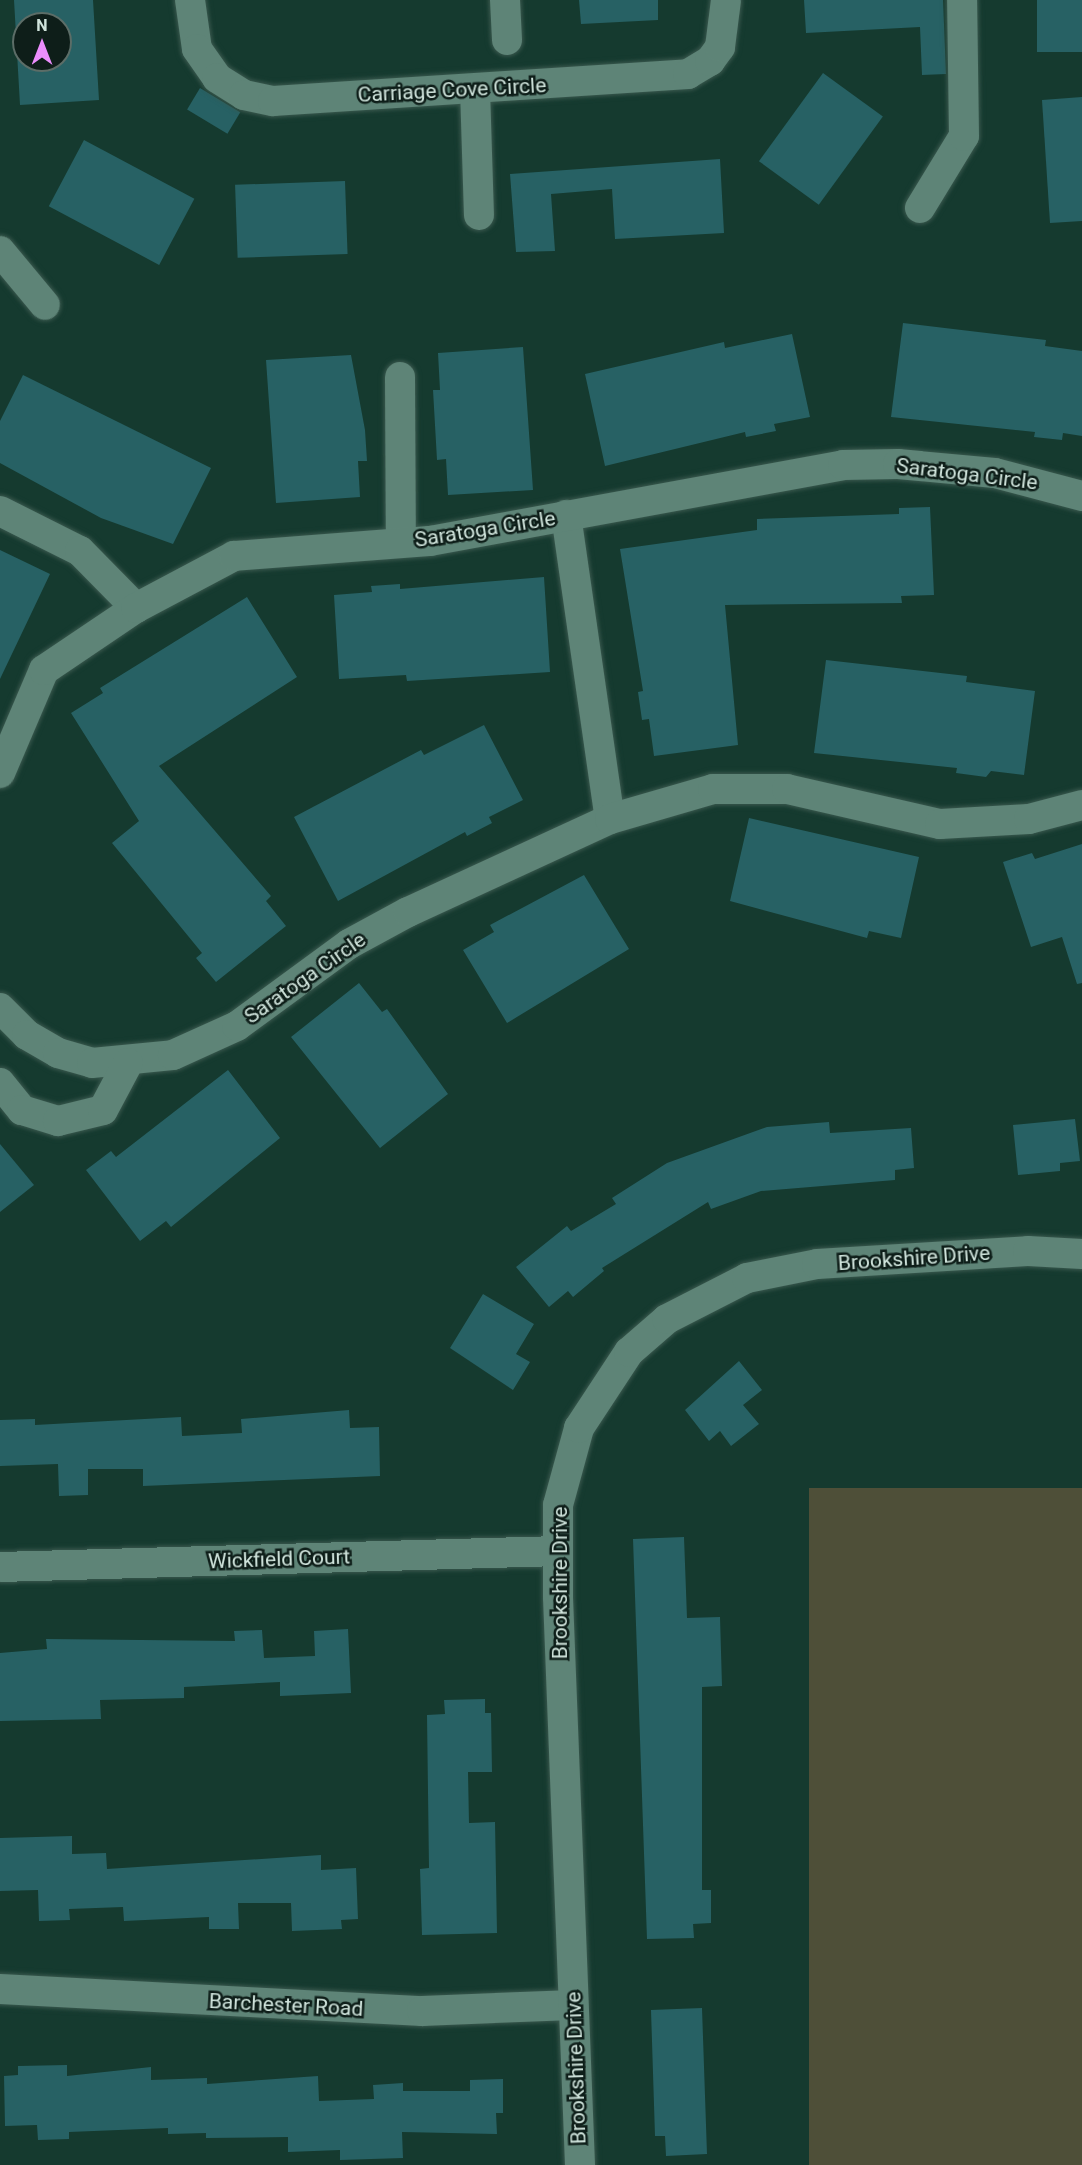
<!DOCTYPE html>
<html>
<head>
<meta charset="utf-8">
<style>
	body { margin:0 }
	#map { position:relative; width:1082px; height:2165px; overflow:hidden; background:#153a2f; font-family:Roboto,sans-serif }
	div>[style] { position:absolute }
	.green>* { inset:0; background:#4e4f38; transform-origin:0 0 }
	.building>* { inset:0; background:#276164; transform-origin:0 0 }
	.roads { filter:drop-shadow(0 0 2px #3a584e) drop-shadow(0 0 2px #3a584e) }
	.minor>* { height:30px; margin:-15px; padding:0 15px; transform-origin:15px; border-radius:15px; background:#5e8477 }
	span { translate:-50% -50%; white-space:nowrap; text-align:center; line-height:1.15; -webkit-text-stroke:5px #0e1e19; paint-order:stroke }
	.street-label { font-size:21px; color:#d0e4dc }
	.north { position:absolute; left:12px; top:12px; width:60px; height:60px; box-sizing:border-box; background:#0e1e19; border:2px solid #5c6d67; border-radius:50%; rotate:0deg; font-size:16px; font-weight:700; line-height:24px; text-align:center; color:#d0e4dc }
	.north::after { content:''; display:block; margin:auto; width:21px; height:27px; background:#eb8dfc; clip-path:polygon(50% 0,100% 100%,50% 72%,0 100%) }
</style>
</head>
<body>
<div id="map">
	<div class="green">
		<i style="left:1082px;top:1488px;width:677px;height:273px;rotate:90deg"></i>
	</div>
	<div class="building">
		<i style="clip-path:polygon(evenodd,14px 0,93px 0,99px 100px,20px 105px,14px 0,24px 24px,60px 24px,60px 60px,24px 60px,24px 24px)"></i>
		<i style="clip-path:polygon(579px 0,658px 0,658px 20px,581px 24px)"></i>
		<i style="clip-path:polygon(804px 0,943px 0,946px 74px,922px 75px,920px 27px,806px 33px)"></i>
		<i style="left:1037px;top:0;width:45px;height:52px"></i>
		<i style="left:823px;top:73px;width:74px;height:109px;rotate:36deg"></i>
		<i style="left:200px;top:88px;width:47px;height:25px;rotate:31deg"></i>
		<i style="clip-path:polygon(1082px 97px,1082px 221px,1050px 223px,1042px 100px)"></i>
		<i style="left:84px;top:140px;width:125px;height:75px;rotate:28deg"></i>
		<i style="clip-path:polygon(720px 159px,724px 233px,615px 239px,612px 189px,551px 194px,555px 251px,516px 252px,510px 174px)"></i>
		<i style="left:345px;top:181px;width:73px;height:110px;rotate:88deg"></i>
		<i style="clip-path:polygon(903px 323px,1046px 340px,1045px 346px,1082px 351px,1082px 436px,1063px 433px,1062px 440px,1034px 437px,1035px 432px,891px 417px)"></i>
		<i style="clip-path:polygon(792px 334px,810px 417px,774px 424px,776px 431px,746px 437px,745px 432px,605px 466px,585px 374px,724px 342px,725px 348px)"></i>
		<i style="clip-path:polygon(523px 347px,533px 490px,448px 495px,446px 459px,437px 460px,433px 390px,440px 390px,438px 353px)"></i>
		<i style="clip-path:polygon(351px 355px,365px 430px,367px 461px,358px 461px,360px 497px,276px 503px,266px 360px)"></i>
		<i style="clip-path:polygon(23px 375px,211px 468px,173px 544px,101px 518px,0 463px,0 421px)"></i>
		<i style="clip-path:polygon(930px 507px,934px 595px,901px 596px,902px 603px,725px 605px,738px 745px,654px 756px,649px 719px,642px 720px,638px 692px,643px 691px,620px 549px,757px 530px,757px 519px,899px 514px,899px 508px)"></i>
		<i style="clip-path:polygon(0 550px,50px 574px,0 679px)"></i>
		<i style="clip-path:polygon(544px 577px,550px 672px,407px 681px,406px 675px,339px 679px,334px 595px,372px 592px,371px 586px,400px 584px,400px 589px)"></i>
		<i style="clip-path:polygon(247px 597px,297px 677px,159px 766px,271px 896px,266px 901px,286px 926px,216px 982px,196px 958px,202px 953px,112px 843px,139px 821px,71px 713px,103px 693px,100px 688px)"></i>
		<i style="clip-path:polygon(826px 660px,967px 676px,966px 682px,1035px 691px,1024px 775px,991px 771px,986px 777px,956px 773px,957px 768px,814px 753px)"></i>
		<i style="clip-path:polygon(484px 725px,523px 800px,489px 817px,492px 823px,467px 836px,465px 832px,338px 901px,294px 817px,421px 750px,424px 755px)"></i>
		<i style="clip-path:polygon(749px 818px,919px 857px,901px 938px,869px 931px,867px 938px,730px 901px)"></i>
		<i style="clip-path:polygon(1082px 844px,1082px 983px,1077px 984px,1062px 937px,1031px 947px,1003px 862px,1032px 853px,1035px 859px)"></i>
		<i style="clip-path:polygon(584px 875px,629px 949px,507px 1023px,463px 950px,494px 932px,490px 925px)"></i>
		<i style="clip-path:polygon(359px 983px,382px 1012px,387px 1009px,448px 1094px,380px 1148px,291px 1037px)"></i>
		<i style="clip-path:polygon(228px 1070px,280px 1138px,171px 1227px,166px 1221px,140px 1241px,86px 1170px,111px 1151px,116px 1157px)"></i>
		<i style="clip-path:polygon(1075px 1119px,1080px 1161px,1060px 1163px,1060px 1171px,1018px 1175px,1013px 1125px)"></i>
		<i style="clip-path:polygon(829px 1122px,830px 1133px,911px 1128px,914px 1168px,895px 1170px,895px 1180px,761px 1191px,711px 1209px,708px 1202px,602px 1268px,604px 1271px,573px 1297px,568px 1291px,549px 1307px,516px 1267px,567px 1226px,571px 1231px,616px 1204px,612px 1198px,667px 1163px,767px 1127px)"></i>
		<i style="clip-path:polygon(0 1144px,34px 1185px,0 1212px)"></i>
		<i style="clip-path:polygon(483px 1294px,534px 1324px,516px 1354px,530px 1362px,513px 1390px,450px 1348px)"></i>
		<i style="clip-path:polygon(739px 1361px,762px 1390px,743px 1405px,759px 1424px,731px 1446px,720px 1431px,709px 1441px,685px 1410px)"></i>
		<i style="clip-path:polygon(349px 1410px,350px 1428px,379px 1427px,380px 1476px,143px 1486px,143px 1469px,88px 1469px,88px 1495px,59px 1496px,58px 1464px,0 1466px,0 1420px,35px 1419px,35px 1425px,181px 1417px,182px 1436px,242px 1433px,241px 1419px)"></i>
		<i style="clip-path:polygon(684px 1537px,687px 1618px,720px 1617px,722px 1686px,702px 1687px,702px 1890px,711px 1890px,711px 1923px,693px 1924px,694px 1938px,647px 1939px,633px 1539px)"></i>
		<i style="clip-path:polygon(348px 1629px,351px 1693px,280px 1696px,280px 1682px,184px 1687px,184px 1698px,100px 1700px,101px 1719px,0 1721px,0 1653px,47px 1649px,46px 1639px,235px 1641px,234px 1631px,262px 1630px,264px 1658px,315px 1656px,314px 1631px)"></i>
		<i style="clip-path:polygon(485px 1699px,485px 1713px,491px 1713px,492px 1772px,468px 1772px,469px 1823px,495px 1822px,497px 1933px,422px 1935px,420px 1869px,429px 1868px,427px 1715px,445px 1714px,444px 1700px)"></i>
		<i style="clip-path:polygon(72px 1836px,72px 1854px,106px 1853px,107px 1869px,321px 1855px,321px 1870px,356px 1868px,358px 1919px,341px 1920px,342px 1929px,292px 1931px,291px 1903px,238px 1903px,239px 1929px,209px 1929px,209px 1917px,124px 1921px,123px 1907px,69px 1909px,70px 1920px,39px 1921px,38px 1890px,0 1891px,0 1838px)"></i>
		<i style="clip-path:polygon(702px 2008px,707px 2154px,666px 2156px,665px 2136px,655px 2136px,651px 2010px)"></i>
		<i style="clip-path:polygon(67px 2065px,67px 2076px,151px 2067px,151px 2080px,207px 2078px,207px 2084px,318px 2076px,319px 2101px,374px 2099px,373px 2085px,403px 2083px,403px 2091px,470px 2091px,470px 2080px,503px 2079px,503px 2113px,496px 2113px,497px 2134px,402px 2132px,403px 2158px,340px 2160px,340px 2150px,288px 2152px,288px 2137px,206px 2138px,206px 2133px,168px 2134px,168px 2128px,69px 2132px,69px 2139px,38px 2140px,37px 2125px,5px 2126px,4px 2076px,18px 2075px,18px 2066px)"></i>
	</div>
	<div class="roads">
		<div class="minor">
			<i style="left:190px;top:0;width:49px;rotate:81.9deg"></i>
			<i style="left:197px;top:49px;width:35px;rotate:55deg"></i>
			<i style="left:217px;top:78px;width:32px;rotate:32deg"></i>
			<i style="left:244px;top:95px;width:30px;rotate:12deg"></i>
			<i style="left:273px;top:101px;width:416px;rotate:-3.7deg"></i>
			<i style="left:688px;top:74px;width:26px;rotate:-31deg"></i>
			<i style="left:710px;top:61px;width:17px;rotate:-54deg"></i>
			<i style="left:720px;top:47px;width:47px;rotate:-82.7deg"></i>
			<i style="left:505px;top:0;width:40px;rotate:87.1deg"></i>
			<i style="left:475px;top:89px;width:126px;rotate:88.2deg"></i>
			<i style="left:920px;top:208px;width:84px;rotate:-58.6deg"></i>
			<i style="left:964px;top:136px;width:136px;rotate:-90.8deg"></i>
			<i style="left:0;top:251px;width:70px;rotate:50.2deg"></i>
			<i style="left:400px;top:377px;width:165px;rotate:89.7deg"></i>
			<i style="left:0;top:511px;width:89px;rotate:26.6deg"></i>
			<i style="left:80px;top:551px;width:80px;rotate:45.5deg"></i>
			<i style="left:566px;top:515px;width:307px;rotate:81.8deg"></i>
			<i style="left:0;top:773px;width:112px;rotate:-66.9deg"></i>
			<i style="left:44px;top:670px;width:111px;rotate:-34deg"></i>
			<i style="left:136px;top:608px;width:111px;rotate:-28deg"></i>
			<i style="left:234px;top:556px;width:197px;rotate:-4.4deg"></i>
			<i style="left:430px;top:541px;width:420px;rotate:-10.4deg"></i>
			<i style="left:843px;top:465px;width:55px;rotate:-1deg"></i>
			<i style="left:898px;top:464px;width:97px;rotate:5.3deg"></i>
			<i style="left:995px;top:473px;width:90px;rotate:14.8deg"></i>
			<i style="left:0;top:1008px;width:38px;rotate:45deg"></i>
			<i style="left:27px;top:1035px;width:36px;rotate:30deg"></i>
			<i style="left:58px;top:1053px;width:35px;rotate:16deg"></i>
			<i style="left:92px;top:1063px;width:81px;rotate:-5.6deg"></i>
			<i style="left:173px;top:1055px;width:70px;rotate:-24.4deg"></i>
			<i style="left:237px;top:1026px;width:139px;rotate:-36.2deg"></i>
			<i style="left:349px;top:944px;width:67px;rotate:-28.5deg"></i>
			<i style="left:408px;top:912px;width:222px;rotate:-24.7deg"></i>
			<i style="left:610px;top:819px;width:107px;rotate:-16.2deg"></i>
			<i style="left:713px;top:789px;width:74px"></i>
			<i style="left:787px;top:789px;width:157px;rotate:12.9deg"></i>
			<i style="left:940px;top:824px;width:89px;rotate:-3.2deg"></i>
			<i style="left:1029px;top:819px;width:55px;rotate:-14.8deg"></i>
			<i style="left:0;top:1083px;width:35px;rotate:51deg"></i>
			<i style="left:22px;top:1110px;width:38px;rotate:17deg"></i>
			<i style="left:58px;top:1121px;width:46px;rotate:-13.7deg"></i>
			<i style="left:103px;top:1110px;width:53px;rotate:-62deg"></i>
			<i style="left:0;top:1567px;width:558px;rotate:-1.64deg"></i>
			<i style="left:0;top:1989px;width:423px;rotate:3deg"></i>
			<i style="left:422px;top:2011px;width:151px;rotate:-2.3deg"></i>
			<i style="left:580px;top:2165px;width:568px;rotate:-92.22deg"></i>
			<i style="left:558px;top:1597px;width:92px;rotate:-90deg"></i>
			<i style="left:558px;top:1505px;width:80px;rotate:-74.7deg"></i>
			<i style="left:579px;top:1428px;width:91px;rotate:-56.7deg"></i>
			<i style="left:629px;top:1352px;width:50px;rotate:-41deg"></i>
			<i style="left:667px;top:1319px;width:90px;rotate:-27.1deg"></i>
			<i style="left:747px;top:1278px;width:71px;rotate:-11.3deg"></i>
			<i style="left:817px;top:1264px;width:211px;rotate:-3.5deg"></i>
			<i style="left:1028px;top:1251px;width:54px;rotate:3.2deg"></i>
		</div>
	</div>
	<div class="street-label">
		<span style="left:452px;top:90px;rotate:-3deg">Carriage Cove Circle</span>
		<span style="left:967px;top:474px;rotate:7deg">Saratoga Circle</span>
		<span style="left:485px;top:529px;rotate:-9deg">Saratoga Circle</span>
		<span style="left:305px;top:978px;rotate:-35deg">Saratoga Circle</span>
		<span style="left:914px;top:1258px;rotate:-4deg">Brookshire Drive</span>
		<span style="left:279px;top:1559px;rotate:-2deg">Wickfield Court</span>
		<span style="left:560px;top:1583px;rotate:-90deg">Brookshire Drive</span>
		<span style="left:286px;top:2005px;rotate:3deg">Barchester Road</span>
		<span style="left:576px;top:2068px;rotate:-92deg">Brookshire Drive</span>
	</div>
	<div class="north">N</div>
</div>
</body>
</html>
